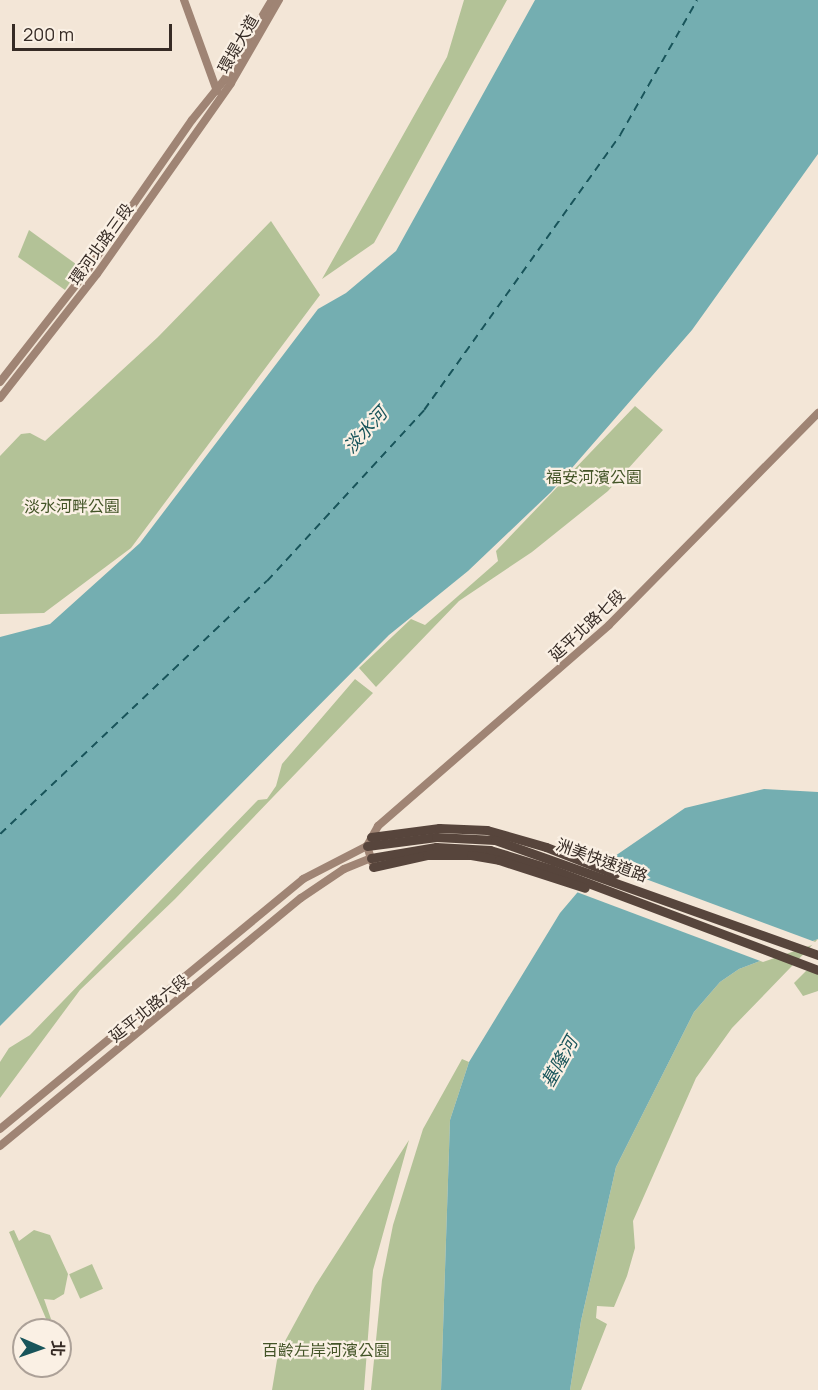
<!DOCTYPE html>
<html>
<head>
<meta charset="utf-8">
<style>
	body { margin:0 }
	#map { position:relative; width:818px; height:1390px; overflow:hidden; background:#f3e6d7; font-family:Manrope,"Noto Sans TC",sans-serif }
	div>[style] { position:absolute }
	.green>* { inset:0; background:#b3c297; transform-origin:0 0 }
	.water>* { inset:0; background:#74aeb1 }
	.pier>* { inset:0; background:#f3e6d7 }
	.ferry>* { height:1.5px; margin-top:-0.75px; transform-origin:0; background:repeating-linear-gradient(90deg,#18545a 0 8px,transparent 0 14px) }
	.secondary>* { height:8px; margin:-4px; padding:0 4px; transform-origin:4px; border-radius:4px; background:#9f8474 }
	.highway>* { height:9px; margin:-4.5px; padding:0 4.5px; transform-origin:4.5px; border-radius:4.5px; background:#57453c }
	span { translate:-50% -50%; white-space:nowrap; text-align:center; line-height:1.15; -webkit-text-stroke:4.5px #faf0e4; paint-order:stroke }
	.street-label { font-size:16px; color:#362b25 }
	.park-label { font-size:16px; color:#445528 }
	.water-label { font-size:18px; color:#18545a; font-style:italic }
	.north { position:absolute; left:12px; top:1318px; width:60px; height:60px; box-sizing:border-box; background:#faf0e4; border:2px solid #aca198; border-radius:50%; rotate:92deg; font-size:16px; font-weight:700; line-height:24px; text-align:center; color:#362b25 }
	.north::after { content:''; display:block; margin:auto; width:21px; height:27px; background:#18545a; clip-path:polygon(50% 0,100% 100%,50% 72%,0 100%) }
	.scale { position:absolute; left:12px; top:24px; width:160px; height:27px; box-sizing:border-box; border:3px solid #362b25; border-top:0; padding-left:8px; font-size:18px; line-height:21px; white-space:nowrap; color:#362b25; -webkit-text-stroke:4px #faf0e4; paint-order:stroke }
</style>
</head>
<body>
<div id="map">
	<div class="green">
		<i style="clip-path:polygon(464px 0,507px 0,374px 243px,322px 279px,447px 57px)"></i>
		<i style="clip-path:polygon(271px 221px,320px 295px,131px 548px,44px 613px,0 614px,0 456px,21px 434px,30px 433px,45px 441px,158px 337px)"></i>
		<i style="clip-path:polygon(29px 230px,80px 267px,65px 290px,18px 257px)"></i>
		<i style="clip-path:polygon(635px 406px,663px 430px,608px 491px,532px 552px,459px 601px,376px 687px,359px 668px,411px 619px,425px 625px,498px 561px,496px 551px)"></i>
		<i style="clip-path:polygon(355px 679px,373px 693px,175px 899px,80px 990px,0 1098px,0 1062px,9px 1048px,30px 1035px,258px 800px,267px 799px,276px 786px,282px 764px)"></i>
		<i style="clip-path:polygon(818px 939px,732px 1028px,696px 1078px,633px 1221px,635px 1248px,627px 1276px,614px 1307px,597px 1306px,596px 1318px,607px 1324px,581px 1390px,570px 1390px,581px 1321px,616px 1167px,694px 1012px,720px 982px,739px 969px)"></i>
		<i style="clip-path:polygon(806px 971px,818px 971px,818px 991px,803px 996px,794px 983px)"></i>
		<i style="clip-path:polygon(462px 1059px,469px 1062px,450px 1120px,441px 1390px,371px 1390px,382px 1280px,393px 1225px,423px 1129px)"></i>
		<i style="clip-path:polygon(409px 1140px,373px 1270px,364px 1390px,272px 1390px,278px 1354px,315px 1286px)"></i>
		<i style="clip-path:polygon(14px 1230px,19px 1241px,34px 1230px,50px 1235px,68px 1274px,64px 1294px,54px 1300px,44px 1299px,51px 1319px,47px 1321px,9px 1232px)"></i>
		<i style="left:92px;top:1264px;width:27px;height:25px;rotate:66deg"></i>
	</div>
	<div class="water">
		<i style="clip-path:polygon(535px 0,818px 0,818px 154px,692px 330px,551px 492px,468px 571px,389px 635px,0 1026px,0 637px,50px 624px,140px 543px,318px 309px,346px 293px,396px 251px)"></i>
		<i style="clip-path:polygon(764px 789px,818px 792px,818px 939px,739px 969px,720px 982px,694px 1012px,616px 1167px,581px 1321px,570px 1390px,441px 1390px,450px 1120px,469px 1062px,560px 913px,599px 867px,685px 808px)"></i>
	</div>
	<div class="pier">
		<i style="clip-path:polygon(600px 862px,818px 943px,763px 962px,574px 891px)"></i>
	</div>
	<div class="ferry">
		<i style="left:0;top:834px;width:368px;rotate:-43.5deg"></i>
		<i style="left:267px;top:581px;width:232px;rotate:-47.4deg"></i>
		<i style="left:424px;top:410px;width:338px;rotate:-54.5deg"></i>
		<i style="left:620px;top:135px;width:155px;rotate:-60.3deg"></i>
	</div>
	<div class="secondary">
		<i style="left:184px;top:0;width:97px;rotate:70.1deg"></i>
		<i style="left:0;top:382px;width:145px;rotate:-52deg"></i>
		<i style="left:89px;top:268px;width:180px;rotate:-55.2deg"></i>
		<i style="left:192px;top:120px;width:53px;rotate:-51.2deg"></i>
		<i style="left:225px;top:79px;width:92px;rotate:-59.3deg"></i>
		<i style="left:0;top:398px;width:157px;rotate:-52deg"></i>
		<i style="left:97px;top:274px;width:233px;rotate:-54.9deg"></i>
		<i style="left:231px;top:83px;width:96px;rotate:-60deg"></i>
		<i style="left:372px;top:862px;width:17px;rotate:-107deg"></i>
		<i style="left:367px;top:846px;width:23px;rotate:-61deg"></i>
		<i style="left:378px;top:826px;width:306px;rotate:-41deg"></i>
		<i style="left:609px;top:625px;width:298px;rotate:-45.4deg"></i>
		<i style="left:0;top:1129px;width:393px;rotate:-39.5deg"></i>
		<i style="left:303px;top:879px;width:72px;rotate:-27.3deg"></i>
		<i style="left:0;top:1146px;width:390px;rotate:-39.5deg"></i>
		<i style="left:301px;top:898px;width:52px;rotate:-34deg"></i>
		<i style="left:344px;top:869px;width:29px;rotate:-22deg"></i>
	</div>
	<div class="highway">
		<i style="left:371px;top:837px;width:69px;rotate:-7.5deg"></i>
		<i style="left:439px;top:828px;width:48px;rotate:2.4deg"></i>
		<i style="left:487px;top:830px;width:61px;rotate:16.1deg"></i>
		<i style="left:546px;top:847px;width:74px;rotate:21.4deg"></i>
		<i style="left:367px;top:846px;width:70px;rotate:-7.4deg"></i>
		<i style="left:436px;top:837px;width:59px;rotate:2.9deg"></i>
		<i style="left:495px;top:840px;width:343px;rotate:19.6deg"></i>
		<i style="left:371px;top:858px;width:66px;rotate:-9.6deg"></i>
		<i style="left:436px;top:847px;width:54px;rotate:3.2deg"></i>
		<i style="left:490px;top:850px;width:64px;rotate:17.3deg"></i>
		<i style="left:551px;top:869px;width:285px;rotate:20.7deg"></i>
		<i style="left:373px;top:867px;width:55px;rotate:-12.5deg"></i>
		<i style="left:427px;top:855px;width:44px"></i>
		<i style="left:471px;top:855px;width:28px;rotate:10deg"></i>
		<i style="left:499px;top:860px;width:90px;rotate:18deg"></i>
	</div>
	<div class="street-label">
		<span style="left:238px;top:44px;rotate:-60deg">環堤大道</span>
		<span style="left:101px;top:244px;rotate:-54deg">環河北路三段</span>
		<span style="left:587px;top:625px;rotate:-43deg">延平北路七段</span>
		<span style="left:602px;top:860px;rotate:20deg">洲美快速道路</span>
		<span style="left:149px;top:1008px;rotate:-39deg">延平北路六段</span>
	</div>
	<div class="park-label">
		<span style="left:594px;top:477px">福安河濱公園</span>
		<span style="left:72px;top:506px">淡水河畔公園</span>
		<span style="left:326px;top:1350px">百齡左岸河濱公園</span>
	</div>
	<div class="water-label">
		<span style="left:365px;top:430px;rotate:-48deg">淡水河</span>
		<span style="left:559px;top:1062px;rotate:-61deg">基隆河</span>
	</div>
	<div class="north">北</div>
	<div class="scale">200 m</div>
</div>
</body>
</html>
